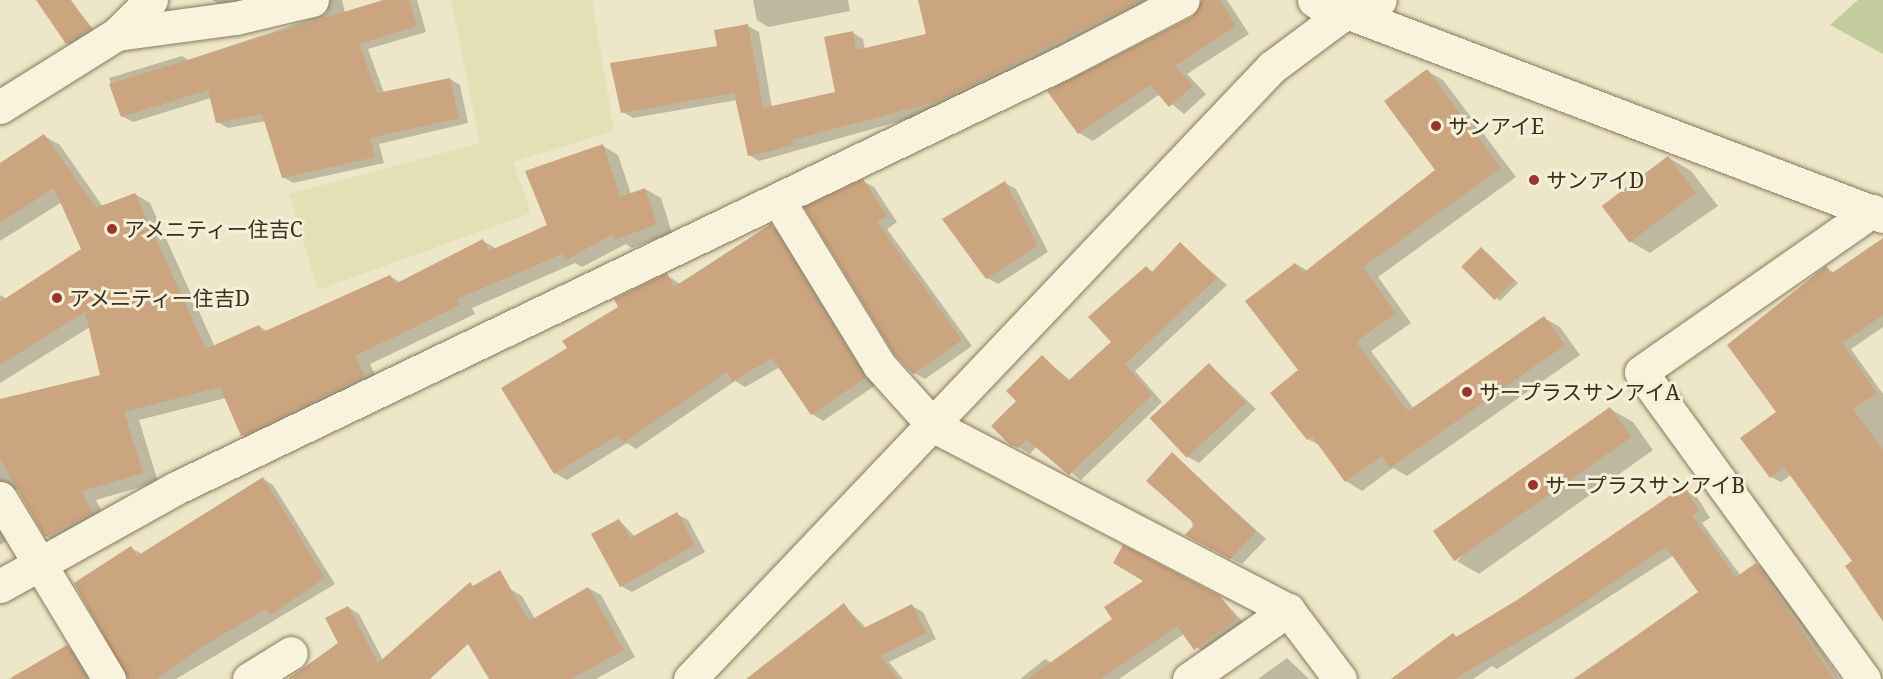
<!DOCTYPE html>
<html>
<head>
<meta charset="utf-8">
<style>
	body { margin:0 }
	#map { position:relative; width:1883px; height:679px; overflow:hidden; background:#eee6c8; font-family:"Noto Serif","Noto Sans JP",serif }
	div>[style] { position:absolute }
	.farmland>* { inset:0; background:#e4e0b6 }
	.green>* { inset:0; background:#c3cc9c }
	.shadow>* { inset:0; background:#0003 }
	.building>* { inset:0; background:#cba57f; transform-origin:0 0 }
	.roads { filter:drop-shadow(0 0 2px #8a795d) drop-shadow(0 0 2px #8a795d) }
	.minor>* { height:33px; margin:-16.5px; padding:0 16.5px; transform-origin:16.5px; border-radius:16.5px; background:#f9f2dc }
	.dots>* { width:16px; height:16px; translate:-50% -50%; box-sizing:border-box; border:3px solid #f5efd8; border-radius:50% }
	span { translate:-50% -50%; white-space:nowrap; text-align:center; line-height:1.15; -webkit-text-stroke:6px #f5efd8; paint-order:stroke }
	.poi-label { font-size:21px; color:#3b2f21 }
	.left { translate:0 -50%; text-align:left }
</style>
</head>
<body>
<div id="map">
	<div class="farmland">
		<i style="clip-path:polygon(451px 0,592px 0,614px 131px,513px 162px,531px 213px,318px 290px,289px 194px,480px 143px)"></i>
	</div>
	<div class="green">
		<i style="clip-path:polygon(1858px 0,1883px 0,1883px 54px,1830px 25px)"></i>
	</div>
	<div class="shadow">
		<i style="clip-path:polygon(212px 0,253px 0,224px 7px)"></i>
		<i style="clip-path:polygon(330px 0,342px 0,345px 12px,386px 0,417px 0,426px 32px,368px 49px,384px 93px,450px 79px,460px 85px,468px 123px,379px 144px,384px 163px,293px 183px,283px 177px,266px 121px,228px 128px,217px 122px,211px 98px,133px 122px,122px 116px,109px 78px,182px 56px,188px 60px,326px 14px)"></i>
		<i style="clip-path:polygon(753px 0,848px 0,850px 11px,768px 27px,757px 20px)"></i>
		<i style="clip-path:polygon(920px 0,1164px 0,950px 107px,759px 161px,749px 155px,737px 100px,633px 118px,623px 112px,748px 26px,759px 32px,772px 108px,837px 93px,853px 33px,863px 39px,865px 50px,927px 35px)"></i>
		<i style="clip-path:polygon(1202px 0,1227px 0,1249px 34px,1187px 74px,1206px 94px,1184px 114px,1160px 94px,1093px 141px,1079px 133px,1193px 18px)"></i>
		<i style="clip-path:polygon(75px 7px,95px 31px,72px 46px,67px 43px)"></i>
		<i style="clip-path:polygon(1427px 71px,1443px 80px,1516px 177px,1378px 277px,1411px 323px,1371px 351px,1414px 409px,1544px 318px,1560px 327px,1580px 355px,1407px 476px,1393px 468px,1362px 491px,1346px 481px,1321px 446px,1308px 439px,1296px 264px,1308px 271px,1437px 170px)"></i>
		<i style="clip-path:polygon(44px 136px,60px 145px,103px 207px,135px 194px,150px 203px,215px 347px,259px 326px,268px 332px,390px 276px,401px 283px,483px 241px,497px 249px,549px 225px,603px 146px,618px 155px,631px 194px,645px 189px,661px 198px,672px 233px,632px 248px,626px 244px,582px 267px,575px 263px,472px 308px,475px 314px,370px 364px,380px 385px,257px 444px,242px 435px,226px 398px,139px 420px,158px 482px,96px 500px,107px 522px,62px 545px,46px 536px,18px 490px,6px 490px,0 501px,0 401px,102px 376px,90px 327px,0 383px,0 295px,7px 299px,83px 250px,62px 202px,0 241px,0 164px)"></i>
		<i style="clip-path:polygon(1669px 158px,1691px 171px,1718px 206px,1650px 253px,1628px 240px)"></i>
		<i style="clip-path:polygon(863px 181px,874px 187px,897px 222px,887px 229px,972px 346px,925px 379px,914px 373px)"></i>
		<i style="clip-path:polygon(1005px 183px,1016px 189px,1048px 252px,998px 284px,987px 278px)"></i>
		<i style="clip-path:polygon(771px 226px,783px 233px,876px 385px,823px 421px,812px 414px,780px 367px,745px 387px,735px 381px,636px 449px,627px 443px,567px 480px,555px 473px,569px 349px,667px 275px,680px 284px)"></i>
		<i style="clip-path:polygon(1883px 240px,1883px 327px,1851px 349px,1883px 394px,1883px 622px,1847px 567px,1854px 561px,1791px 475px,1781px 482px,1771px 477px,1778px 412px,1826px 268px,1835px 273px)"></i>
		<i style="clip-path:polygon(1180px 244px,1227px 285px,1135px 371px,1162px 402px,1081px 480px,1037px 446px,1030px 454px,1019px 447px,1018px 401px,1042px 357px,1071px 381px,1113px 342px,1146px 268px,1154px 272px)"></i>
		<i style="clip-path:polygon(1486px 252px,1518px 283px,1500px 301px,1463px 267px)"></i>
		<i style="clip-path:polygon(1210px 365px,1256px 409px,1199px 463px,1188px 457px)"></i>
		<i style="clip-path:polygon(1610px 409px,1633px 422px,1653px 450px,1479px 574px,1457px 561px)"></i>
		<i style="clip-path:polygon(1172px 454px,1266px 539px,1242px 564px,1197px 541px)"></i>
		<i style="clip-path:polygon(263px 479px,273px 485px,335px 584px,176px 679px,139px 679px,131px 548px,142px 554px)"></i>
		<i style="clip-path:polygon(1684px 488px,1695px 494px,1710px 518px,1702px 523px,1741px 576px,1756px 564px,1768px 571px,1840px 679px,1573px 679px,1701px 592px,1674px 555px,1497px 669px,1492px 666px,1473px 679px,1397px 679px,1453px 635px,1459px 638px,1518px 602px)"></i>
		<i style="clip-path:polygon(677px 514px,688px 520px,705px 552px,632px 592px,621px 586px,619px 520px,635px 537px)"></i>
		<i style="clip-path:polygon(0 516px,11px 538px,0 545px)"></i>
		<i style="clip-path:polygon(588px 588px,601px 595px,635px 657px,596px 679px,491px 679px,510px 589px,522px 596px,535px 619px)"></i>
		<i style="clip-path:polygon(1220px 597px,1246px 625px,1206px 655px,1184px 634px,1119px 679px,1020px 679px,1045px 659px,1052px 663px)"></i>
		<i style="clip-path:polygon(844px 605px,867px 629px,912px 606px,923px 612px,936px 639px,889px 662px,903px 679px,747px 679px)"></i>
		<i style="clip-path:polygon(348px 607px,359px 614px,386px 666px,367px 679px,303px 679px,340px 644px)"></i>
		<i style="clip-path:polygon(67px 647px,78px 653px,93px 679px,12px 679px)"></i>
		<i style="clip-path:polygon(1287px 658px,1309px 679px,1258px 679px)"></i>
	</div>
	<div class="building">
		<i style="clip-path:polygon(36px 0,71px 0,91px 28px,66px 44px)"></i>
		<i style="clip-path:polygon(383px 0,409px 0,417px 26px,359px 44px,377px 93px,450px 78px,459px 118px,370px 138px,375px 157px,282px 178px,262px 114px,216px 123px,208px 90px,121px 117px,109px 84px)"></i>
		<i style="clip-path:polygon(918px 0,1142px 0,939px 101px,792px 140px,793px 145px,770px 151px,748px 156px,734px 93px,621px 113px,610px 63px,717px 46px,714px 30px,748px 24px,763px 108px,835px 92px,824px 37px,853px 31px,856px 50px,926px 34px)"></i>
		<i style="clip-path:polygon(1202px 0,1220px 0,1236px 26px,1175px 66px,1193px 86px,1169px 107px,1150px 85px,1078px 134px,1047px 91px,1192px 17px)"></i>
		<i style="clip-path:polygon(1427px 69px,1501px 168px,1363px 267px,1396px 313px,1356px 342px,1408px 411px,1544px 316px,1565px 345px,1390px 468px,1382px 456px,1345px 482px,1312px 436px,1307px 440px,1270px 393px,1298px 370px,1245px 301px,1295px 263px,1303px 273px,1435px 170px,1384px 101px)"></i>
		<i style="clip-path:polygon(44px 134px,96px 208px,135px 193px,206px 349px,259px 325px,263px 332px,390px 275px,395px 284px,483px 239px,489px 251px,547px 225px,525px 171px,603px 144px,620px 197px,645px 188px,657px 224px,615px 240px,613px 234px,566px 260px,562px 254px,457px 299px,460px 305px,355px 356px,365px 376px,241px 436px,220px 387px,124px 412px,143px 473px,82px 491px,92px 513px,45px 537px,0 459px,0 399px,100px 375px,85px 312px,0 365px,0 302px,81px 249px,54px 188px,0 223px,0 163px)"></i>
		<i style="left:1668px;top:156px;width:46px;height:83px;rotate:53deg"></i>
		<i style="clip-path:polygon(863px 179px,887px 216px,877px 222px,962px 340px,913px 374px,894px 354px,804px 207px)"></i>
		<i style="clip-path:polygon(1005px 181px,1038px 246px,986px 279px,942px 219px)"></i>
		<i style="clip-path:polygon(771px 224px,865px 378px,811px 415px,772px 358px,732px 382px,727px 372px,623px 443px,618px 435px,554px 474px,501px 388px,567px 348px,562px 341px,618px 307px,614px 299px,667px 273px,674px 287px)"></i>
		<i style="clip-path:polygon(1883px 238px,1883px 315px,1842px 343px,1877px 393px,1853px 409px,1883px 450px,1883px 621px,1845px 566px,1852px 561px,1784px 467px,1770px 478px,1740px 438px,1776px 412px,1727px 345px,1826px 266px,1832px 273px)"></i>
		<i style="clip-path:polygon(1180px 242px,1217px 278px,1125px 364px,1152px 395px,1069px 475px,1027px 440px,1018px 448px,1008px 443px,991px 426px,1016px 401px,1006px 391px,1042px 355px,1068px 381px,1111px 342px,1088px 317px,1146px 266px,1152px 272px)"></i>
		<i style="left:1481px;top:247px;width:47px;height:28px;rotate:45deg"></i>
		<i style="left:1209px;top:363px;width:54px;height:81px;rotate:47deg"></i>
		<i style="left:1610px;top:407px;width:37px;height:216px;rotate:55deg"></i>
		<i style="clip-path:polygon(1172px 452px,1256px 532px,1230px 559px,1185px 535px,1195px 524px,1146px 481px)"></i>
		<i style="clip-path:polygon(263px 477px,325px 578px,270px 615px,266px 609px,200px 648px,157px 679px,128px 679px,74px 583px,131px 546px,137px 556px)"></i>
		<i style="clip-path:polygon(1684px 486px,1699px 511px,1692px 516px,1736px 577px,1756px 563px,1834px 679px,1575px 679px,1698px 592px,1666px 547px,1568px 613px,1454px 679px,1391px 679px,1453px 633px,1456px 637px,1517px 600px)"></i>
		<i style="clip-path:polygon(677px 512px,695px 545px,620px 587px,591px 534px,619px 519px,630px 538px)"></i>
		<i style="clip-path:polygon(1123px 545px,1220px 596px,1237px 619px,1194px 650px,1177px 626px,1101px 679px,1027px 679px,1112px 619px,1104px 607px,1143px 581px,1113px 563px)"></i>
		<i style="clip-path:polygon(500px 570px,529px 621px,588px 587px,624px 650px,571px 679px,489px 679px,468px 644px,430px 679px,288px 679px,338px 643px,325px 618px,348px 606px,378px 663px,470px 582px,473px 586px)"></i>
		<i style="clip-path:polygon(844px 603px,862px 629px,912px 604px,926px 633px,880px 656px,898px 679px,746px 679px)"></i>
		<i style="clip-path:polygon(67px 645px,87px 679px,9px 679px)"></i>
	</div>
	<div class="roads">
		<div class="minor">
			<i style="left:1314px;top:0;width:30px;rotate:34deg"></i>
			<i style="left:1352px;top:14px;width:568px;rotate:20.83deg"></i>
			<i style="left:117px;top:34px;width:120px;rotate:-7.7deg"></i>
			<i style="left:236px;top:18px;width:78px;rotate:-13.3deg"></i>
			<i style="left:0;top:107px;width:138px;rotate:-32deg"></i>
			<i style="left:117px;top:34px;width:48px;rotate:-45deg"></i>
			<i style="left:778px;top:200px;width:193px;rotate:58.5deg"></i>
			<i style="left:879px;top:365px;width:82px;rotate:48deg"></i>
			<i style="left:934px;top:426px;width:399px;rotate:27.5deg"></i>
			<i style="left:1288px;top:610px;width:86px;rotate:53deg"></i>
			<i style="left:0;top:498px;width:211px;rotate:58.9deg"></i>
			<i style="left:0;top:586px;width:201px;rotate:-29.1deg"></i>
			<i style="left:176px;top:488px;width:983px;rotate:-25.63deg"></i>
			<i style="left:1062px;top:63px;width:136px;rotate:-27.5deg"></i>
			<i style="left:249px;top:679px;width:49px;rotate:-31.8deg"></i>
			<i style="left:690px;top:679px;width:845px;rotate:-46.44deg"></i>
			<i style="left:1272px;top:67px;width:84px;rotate:-36.7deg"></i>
			<i style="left:1339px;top:17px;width:44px;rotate:-22.5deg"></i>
			<i style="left:1189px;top:679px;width:121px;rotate:-34.9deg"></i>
			<i style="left:1864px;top:679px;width:379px;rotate:-126deg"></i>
			<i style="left:1641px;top:372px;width:282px;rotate:-34.9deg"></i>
		</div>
	</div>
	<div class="dots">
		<i style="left:1436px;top:126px;background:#98362e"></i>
		<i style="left:1534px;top:180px;background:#98362e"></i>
		<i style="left:112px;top:229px;background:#98362e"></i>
		<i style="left:57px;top:298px;background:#98362e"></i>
		<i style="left:1467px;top:392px;background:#98362e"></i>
		<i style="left:1533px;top:485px;background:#98362e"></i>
	</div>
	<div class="poi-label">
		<span class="left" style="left:1448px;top:126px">サンアイE</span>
		<span class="left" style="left:1546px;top:180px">サンアイD</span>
		<span class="left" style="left:124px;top:229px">アメニティー住吉C</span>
		<span class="left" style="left:69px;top:298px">アメニティー住吉D</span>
		<span class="left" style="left:1479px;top:392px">サープラスサンアイA</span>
		<span class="left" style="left:1545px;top:485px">サープラスサンアイB</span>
	</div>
</div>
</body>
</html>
